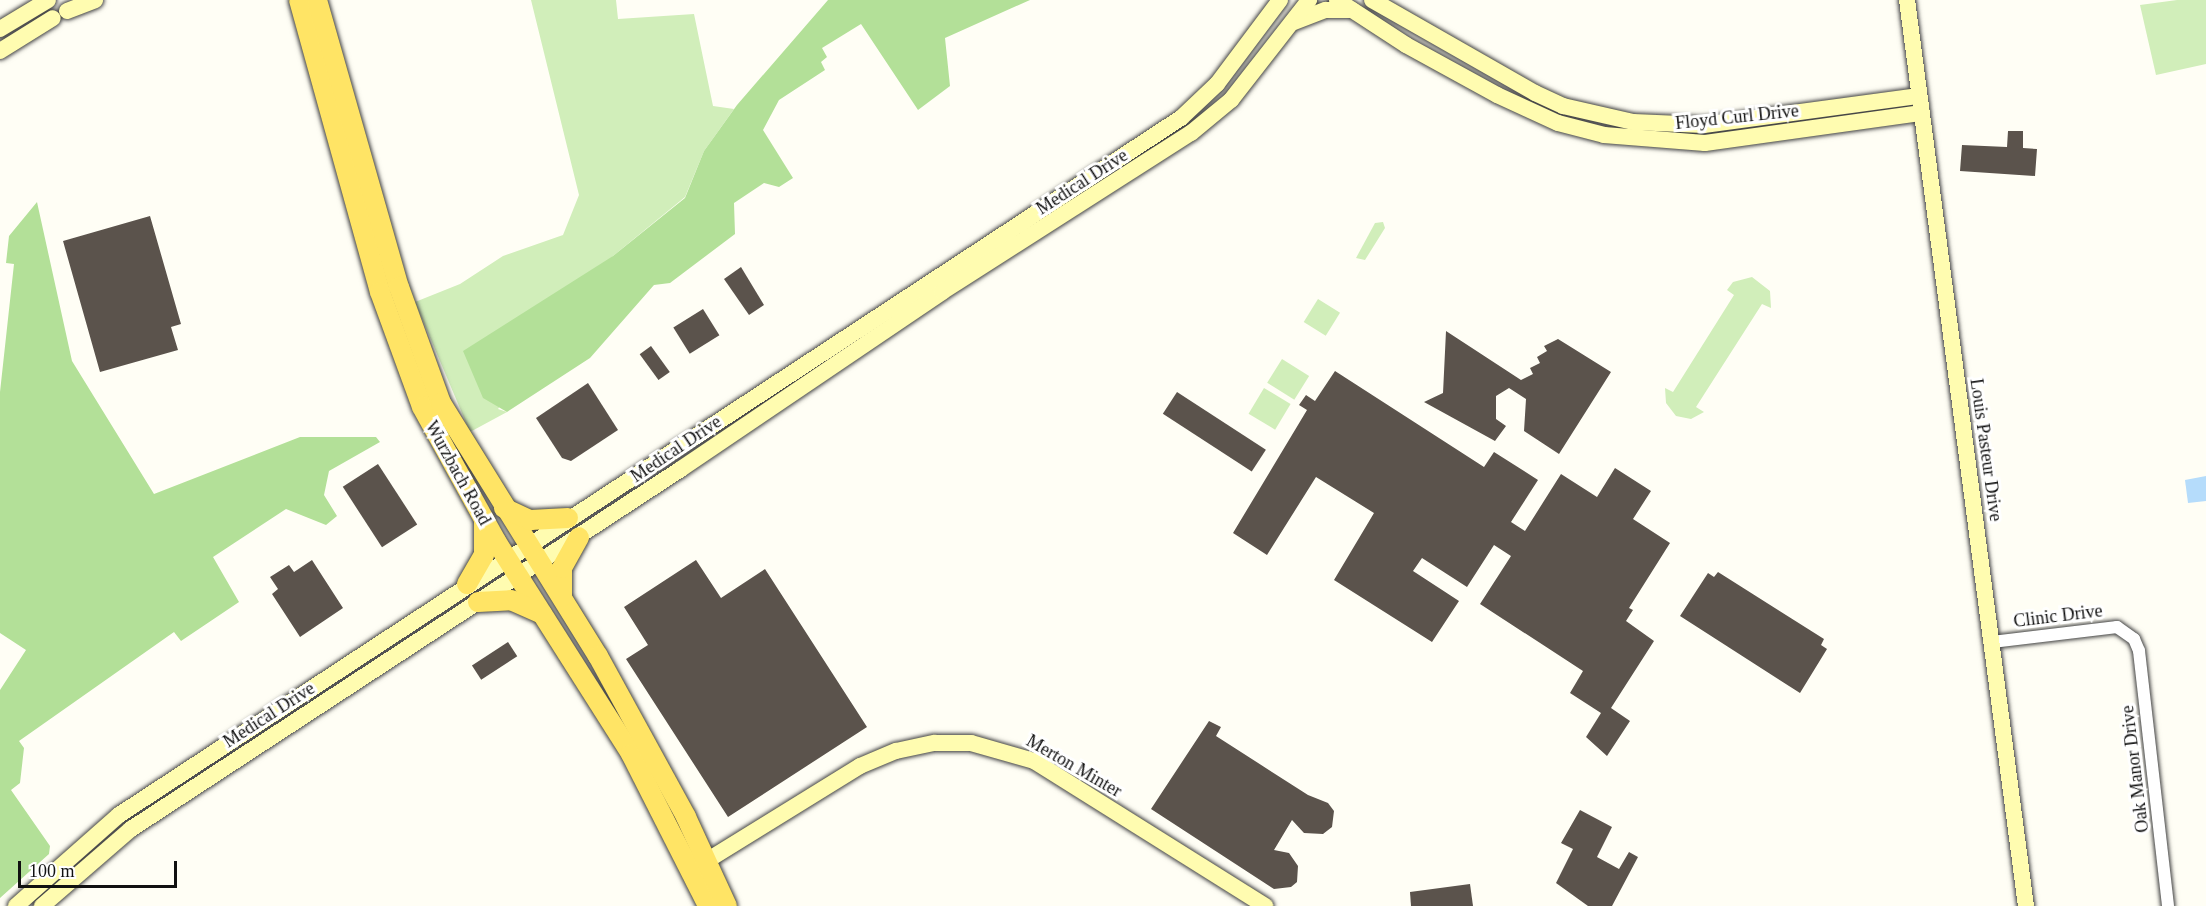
<!DOCTYPE html>
<html>
<head>
<meta charset="utf-8">
<style>
	body { margin:0 }
	#map { position:relative; width:2206px; height:906px; overflow:hidden; background:#fffef5; font-family:Georgia,serif }
	div>[style] { position:absolute }
	.green>* { inset:0; background:#d1eeba; transform-origin:0 0 }
	.forest>* { inset:0; background:#b3e098 }
	.water>* { inset:0; background:#b5dcfb }
	.building>* { inset:0; background:#5b534c; transform-origin:0 0 }
	.roads { filter:drop-shadow(0 0 2px #444) drop-shadow(0 0 2px #444) }
	.street>* { height:12px; margin:-6px; padding:0 6px; transform-origin:6px; border-radius:6px; background:#fff }
	.secondary>* { height:16px; margin:-8px; padding:0 8px; transform-origin:8px; border-radius:8px; background:#fffcb0 }
	.primary>* { height:20px; margin:-10px; padding:0 10px; transform-origin:10px; border-radius:10px; background:#ffe465 }
	span { translate:-50% -50%; white-space:nowrap; text-align:center; line-height:1.15; -webkit-text-stroke:6px #fff; paint-order:stroke }
	.street-label { font-size:18px; color:#111 }
	.scale { position:absolute; left:18px; top:861px; width:159px; height:27px; box-sizing:border-box; border:3px solid #111; border-top:0; padding-left:8px; font-size:18px; line-height:21px; white-space:nowrap; color:#111; -webkit-text-stroke:4px #fff; paint-order:stroke }
</style>
</head>
<body>
<div id="map">
	<div class="green">
		<i style="clip-path:polygon(531px 0,616px 0,618px 19px,694px 14px,713px 106px,734px 109px,704px 151px,685px 197px,613px 256px,498px 409px,507px 412px,470px 432px,415px 302px,460px 284px,503px 256px,563px 235px,579px 195px)"></i>
		<i style="clip-path:polygon(2177px 0,2206px 0,2206px 64px,2156px 75px,2140px 5px)"></i>
		<i style="clip-path:polygon(1383px 222px,1385px 228px,1365px 260px,1356px 258px,1375px 223px)"></i>
		<i style="clip-path:polygon(1752px 277px,1770px 291px,1771px 308px,1762px 304px,1696px 407px,1704px 412px,1691px 419px,1676px 416px,1666px 403px,1665px 388px,1673px 392px,1734px 295px,1727px 290px,1733px 282px)"></i>
		<i style="left:1318px;top:299px;width:26px;height:27px;rotate:32deg"></i>
		<i style="left:1282px;top:359px;width:32px;height:28px;rotate:32deg"></i>
		<i style="left:1264px;top:388px;width:31px;height:30px;rotate:31deg"></i>
	</div>
	<div class="forest">
		<i style="clip-path:polygon(828px 0,1030px 0,945px 38px,950px 86px,918px 110px,861px 24px,822px 48px,827px 57px,821px 62px,825px 70px,779px 100px,763px 130px,793px 178px,779px 187px,764px 183px,734px 203px,735px 234px,670px 283px,654px 285px,590px 358px,507px 412px,483px 398px,463px 351px,613px 256px,685px 198px,704px 151px,737px 105px)"></i>
		<i style="clip-path:polygon(37px 202px,72px 361px,154px 494px,300px 437px,376px 437px,380px 442px,329px 471px,324px 495px,337px 516px,326px 525px,286px 509px,213px 557px,239px 602px,181px 641px,174px 632px,19px 741px,24px 748px,20px 783px,11px 790px,50px 846px,49px 854px,0 898px,0 690px,26px 650px,0 633px,0 392px,14px 264px,6px 263px,9px 236px)"></i>
	</div>
	<div class="water">
		<i style="clip-path:polygon(2206px 476px,2206px 501px,2188px 503px,2185px 480px)"></i>
	</div>
	<div class="building">
		<i style="clip-path:polygon(2008px 131px,2023px 131px,2023px 148px,2037px 149px,2035px 176px,1960px 171px,1962px 145px,2007px 147px)"></i>
		<i style="clip-path:polygon(150px 216px,181px 324px,171px 327px,178px 350px,100px 372px,63px 241px)"></i>
		<i style="clip-path:polygon(741px 267px,764px 305px,749px 315px,724px 279px)"></i>
		<i style="left:703px;top:309px;width:31px;height:35px;rotate:58deg"></i>
		<i style="clip-path:polygon(1446px 331px,1521px 380px,1533px 374px,1530px 368px,1540px 363px,1537px 357px,1547px 351px,1544px 346px,1558px 339px,1611px 372px,1559px 454px,1524px 431px,1526px 399px,1509px 388px,1496px 396px,1496px 419px,1506px 426px,1495px 441px,1424px 402px,1443px 393px)"></i>
		<i style="left:651px;top:346px;width:32px;height:14px;rotate:54deg"></i>
		<i style="clip-path:polygon(1335px 371px,1484px 467px,1494px 452px,1538px 480px,1511px 522px,1525px 531px,1561px 474px,1597px 497px,1615px 468px,1651px 491px,1633px 519px,1670px 543px,1629px 608px,1633px 610px,1626px 621px,1654px 641px,1611px 708px,1630px 721px,1607px 756px,1586px 737px,1601px 713px,1570px 693px,1583px 671px,1480px 604px,1511px 556px,1494px 545px,1467px 587px,1422px 558px,1413px 571px,1459px 601px,1432px 642px,1334px 580px,1374px 513px,1316px 477px,1267px 555px,1233px 533px,1307px 410px,1299px 405px,1306px 395px,1315px 401px)"></i>
		<i style="clip-path:polygon(588px 383px,618px 430px,571px 461px,562px 458px,536px 418px)"></i>
		<i style="left:1177px;top:392px;width:106px;height:26px;rotate:33deg"></i>
		<i style="left:378px;top:464px;width:72px;height:42px;rotate:57deg"></i>
		<i style="clip-path:polygon(312px 560px,343px 608px,300px 637px,272px 594px,278px 589px,270px 577px,289px 565px,294px 572px)"></i>
		<i style="clip-path:polygon(696px 560px,721px 598px,765px 569px,867px 727px,728px 817px,626px 659px,648px 645px,624px 607px)"></i>
		<i style="clip-path:polygon(1718px 572px,1824px 639px,1821px 645px,1827px 649px,1800px 693px,1680px 616px,1708px 573px,1714px 577px)"></i>
		<i style="left:508px;top:642px;width:17px;height:43px;rotate:57deg"></i>
		<i style="clip-path:polygon(1209px 721px,1221px 727px,1216px 736px,1308px 795px,1328px 803px,1334px 811px,1332px 827px,1323px 834px,1304px 833px,1292px 820px,1274px 850px,1289px 853px,1298px 866px,1297px 882px,1291px 887px,1274px 889px,1151px 809px)"></i>
		<i style="clip-path:polygon(1580px 810px,1612px 827px,1597px 857px,1619px 869px,1629px 852px,1638px 857px,1612px 906px,1588px 906px,1556px 883px,1573px 849px,1561px 843px)"></i>
		<i style="clip-path:polygon(1470px 884px,1473px 906px,1411px 906px,1410px 892px)"></i>
	</div>
	<div class="roads">
		<div class="street">
			<i style="left:1992px;top:642px;width:126px;rotate:-6.8deg"></i>
			<i style="left:2117px;top:627px;width:21px;rotate:35deg"></i>
			<i style="left:2134px;top:639px;width:13px;rotate:67deg"></i>
			<i style="left:2139px;top:651px;width:257px;rotate:83.5deg"></i>
		</div>
		<div class="secondary">
			<i style="left:1337px;top:0;width:82px;rotate:33.1deg"></i>
			<i style="left:1406px;top:45px;width:104px;rotate:28.8deg"></i>
			<i style="left:1497px;top:95px;width:67px;rotate:24.7deg"></i>
			<i style="left:1558px;top:123px;width:48px;rotate:14.6deg"></i>
			<i style="left:1604px;top:135px;width:101px;rotate:4.5deg"></i>
			<i style="left:1705px;top:143px;width:219px;rotate:-7.9deg"></i>
			<i style="left:1372px;top:0;width:188px;rotate:29.7deg"></i>
			<i style="left:1535px;top:93px;width:31px;rotate:25deg"></i>
			<i style="left:1563px;top:106px;width:72px;rotate:12.9deg"></i>
			<i style="left:1633px;top:122px;width:71px;rotate:2.4deg"></i>
			<i style="left:1704px;top:125px;width:217px;rotate:-7.7deg"></i>
			<i style="left:1907px;top:0;width:914px;rotate:82.52deg"></i>
			<i style="left:67px;top:11px;width:30px;rotate:-21deg"></i>
			<i style="left:1294px;top:22px;width:34px;rotate:-21deg"></i>
			<i style="left:1326px;top:10px;width:26px"></i>
			<i style="left:0;top:29px;width:56px;rotate:-31.1deg"></i>
			<i style="left:0;top:51px;width:62px;rotate:-31.9deg"></i>
			<i style="left:695px;top:868px;width:194px;rotate:-31.7deg"></i>
			<i style="left:860px;top:766px;width:39px;rotate:-23deg"></i>
			<i style="left:896px;top:751px;width:40px;rotate:-12deg"></i>
			<i style="left:935px;top:743px;width:36px"></i>
			<i style="left:971px;top:743px;width:66px;rotate:15.9deg"></i>
			<i style="left:1034px;top:761px;width:273px;rotate:32.1deg"></i>
			<i style="left:16px;top:906px;width:137px;rotate:-41.5deg"></i>
			<i style="left:119px;top:815px;width:1270px;rotate:-33.28deg"></i>
			<i style="left:1181px;top:118px;width:50px;rotate:-43.4deg"></i>
			<i style="left:1217px;top:84px;width:105px;rotate:-53.1deg"></i>
			<i style="left:42px;top:906px;width:118px;rotate:-40.9deg"></i>
			<i style="left:131px;top:829px;width:657px;rotate:-33.21deg"></i>
			<i style="left:681px;top:469px;width:315px;rotate:-34.1deg"></i>
			<i style="left:942px;top:292px;width:295px;rotate:-32.6deg"></i>
			<i style="left:1191px;top:133px;width:52px;rotate:-39.5deg"></i>
			<i style="left:1231px;top:100px;width:127px;rotate:-52deg"></i>
		</div>
		<div class="primary">
			<i style="left:299px;top:0;width:303px;rotate:74.5deg"></i>
			<i style="left:380px;top:292px;width:122px;rotate:69.9deg"></i>
			<i style="left:422px;top:407px;width:153px;rotate:61.1deg"></i>
			<i style="left:496px;top:541px;width:252px;rotate:57.6deg"></i>
			<i style="left:631px;top:754px;width:170px;rotate:63.1deg"></i>
			<i style="left:317px;top:0;width:298px;rotate:74.1deg"></i>
			<i style="left:399px;top:287px;width:123px;rotate:70.1deg"></i>
			<i style="left:441px;top:403px;width:298px;rotate:58.2deg"></i>
			<i style="left:598px;top:656px;width:183px;rotate:61.3deg"></i>
			<i style="left:686px;top:817px;width:98px;rotate:65.3deg"></i>
			<i style="left:504px;top:508px;width:29px;rotate:25deg"></i>
			<i style="left:530px;top:520px;width:38px;rotate:-3deg"></i>
			<i style="left:467px;top:584px;width:34px;rotate:-60deg"></i>
			<i style="left:484px;top:555px;width:33px;rotate:-90deg"></i>
			<i style="left:562px;top:597px;width:29px;rotate:-90deg"></i>
			<i style="left:562px;top:568px;width:35px;rotate:-61deg"></i>
			<i style="left:478px;top:602px;width:33px;rotate:-3deg"></i>
			<i style="left:511px;top:600px;width:34px;rotate:24deg"></i>
		</div>
	</div>
	<div class="street-label">
		<span style="left:1737px;top:117px;rotate:-6deg">Floyd Curl Drive</span>
		<span style="left:1082px;top:182px;rotate:-33deg">Medical Drive</span>
		<span style="left:676px;top:449px;rotate:-34deg">Medical Drive</span>
		<span style="left:1986px;top:450px;rotate:82deg">Louis Pasteur Drive</span>
		<span style="left:458px;top:473px;rotate:61deg">Wurzbach Road</span>
		<span style="left:2058px;top:616px;rotate:-7deg">Clinic Drive</span>
		<span style="left:269px;top:715px;rotate:-33deg">Medical Drive</span>
		<span style="left:1074px;top:766px;rotate:30deg">Merton Minter</span>
		<span style="left:2135px;top:769px;rotate:-97deg">Oak Manor Drive</span>
	</div>
	<div class="scale">100 m</div>
</div>
</body>
</html>
